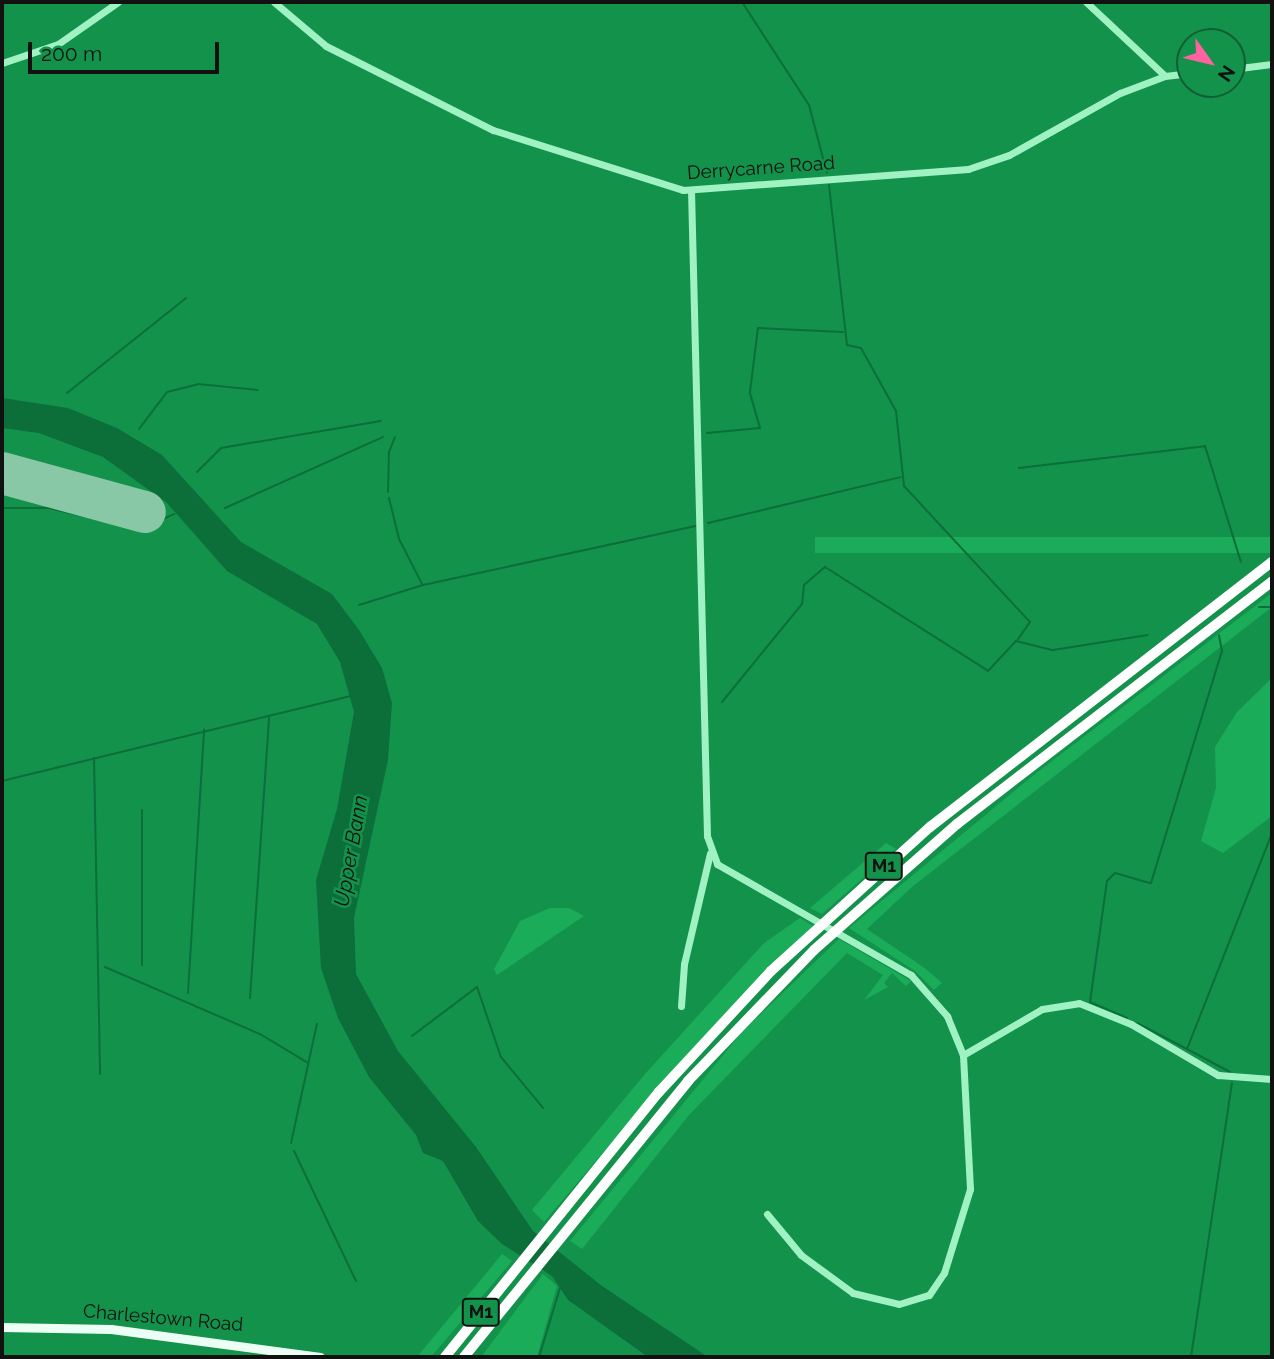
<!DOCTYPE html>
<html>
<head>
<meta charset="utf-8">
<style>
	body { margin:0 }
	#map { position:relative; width:1274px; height:1359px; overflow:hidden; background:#13924c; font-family:Raleway,sans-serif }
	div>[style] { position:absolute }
	.green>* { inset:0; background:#1bac5a; transform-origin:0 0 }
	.water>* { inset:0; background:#0c6e39 }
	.stream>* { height:2px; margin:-1px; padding:0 1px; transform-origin:1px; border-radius:1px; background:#0c6e39 }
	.runway>* { height:42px; margin:-21px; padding:0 21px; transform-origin:21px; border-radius:21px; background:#89c8a6 }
	.minor>* { height:7px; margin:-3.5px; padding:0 3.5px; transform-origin:3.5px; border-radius:3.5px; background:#a0f2c3 }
	.major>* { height:9px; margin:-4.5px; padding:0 4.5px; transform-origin:4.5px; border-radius:4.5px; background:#ebfff5 }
	.highway>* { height:10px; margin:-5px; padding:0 5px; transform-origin:5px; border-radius:5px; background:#fff }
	span { translate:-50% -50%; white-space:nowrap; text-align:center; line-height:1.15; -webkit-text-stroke:5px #13924c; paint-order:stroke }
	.shield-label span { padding:2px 5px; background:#13924c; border:2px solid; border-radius:5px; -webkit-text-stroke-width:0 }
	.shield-label { font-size:18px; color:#111; font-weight:700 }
	.street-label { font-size:19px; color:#111 }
	.water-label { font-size:21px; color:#111; font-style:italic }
	.frame { position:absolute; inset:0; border:4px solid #111; pointer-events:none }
	.north { position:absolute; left:1176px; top:28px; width:70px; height:70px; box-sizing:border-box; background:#13924c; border:2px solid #125e34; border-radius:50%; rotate:124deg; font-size:19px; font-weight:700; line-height:28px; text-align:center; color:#111 }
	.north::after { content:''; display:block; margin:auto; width:24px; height:32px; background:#ff61a1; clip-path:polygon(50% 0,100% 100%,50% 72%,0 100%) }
	.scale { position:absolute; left:28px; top:42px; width:191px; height:32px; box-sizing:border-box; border:4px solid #111; border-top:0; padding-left:9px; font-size:21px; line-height:24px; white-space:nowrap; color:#111; -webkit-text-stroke:5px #13924c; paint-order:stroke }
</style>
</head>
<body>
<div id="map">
	<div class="green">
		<i style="left:1272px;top:537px;width:16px;height:457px;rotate:90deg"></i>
		<i style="clip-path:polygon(1272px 593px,1272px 607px,913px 886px,867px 929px,926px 969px,942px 983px,934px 990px,915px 971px,849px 928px,1035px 774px)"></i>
		<i style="clip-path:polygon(1272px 678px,1272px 816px,1223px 853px,1201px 841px,1216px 788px,1215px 747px,1237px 712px)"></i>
		<i style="clip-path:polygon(886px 843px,896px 849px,822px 914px,810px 908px)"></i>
		<i style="clip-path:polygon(550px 908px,569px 908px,584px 916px,497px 975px,494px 969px,520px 921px)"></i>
		<i style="clip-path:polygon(800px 918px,813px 926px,679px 1063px,544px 1222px,532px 1210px,645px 1074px,764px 943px)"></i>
		<i style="clip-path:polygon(839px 939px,911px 981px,906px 986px,892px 973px,884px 983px,888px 987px,864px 1000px,883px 975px,847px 953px,689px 1115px,582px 1249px,570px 1241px,743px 1031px)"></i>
		<i style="clip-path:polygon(502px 1254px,512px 1261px,431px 1357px,417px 1357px)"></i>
		<i style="clip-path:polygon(543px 1274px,557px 1286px,537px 1357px,481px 1357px)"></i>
	</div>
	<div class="water">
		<i style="clip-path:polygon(2px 398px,68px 408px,117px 428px,162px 455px,241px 542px,332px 594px,359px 630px,382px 668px,392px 703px,388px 760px,354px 918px,356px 974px,398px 1051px,476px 1147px,533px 1231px,602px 1286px,708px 1357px,648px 1357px,568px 1300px,552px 1276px,502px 1244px,478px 1221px,443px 1161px,423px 1153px,416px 1135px,369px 1077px,338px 1018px,321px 968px,316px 880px,337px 809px,354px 712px,340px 662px,317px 624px,227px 571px,167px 503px,103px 457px,39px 433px,2px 428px)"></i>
	</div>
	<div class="stream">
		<i style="left:742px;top:2px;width:123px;rotate:57deg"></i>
		<i style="left:809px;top:105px;width:70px;rotate:75.2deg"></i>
		<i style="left:829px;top:185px;width:161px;rotate:83.6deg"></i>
		<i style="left:847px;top:345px;width:14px;rotate:12deg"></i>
		<i style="left:861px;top:348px;width:72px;rotate:60.9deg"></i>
		<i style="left:896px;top:411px;width:75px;rotate:83.9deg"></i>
		<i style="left:904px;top:486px;width:185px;rotate:47.2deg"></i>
		<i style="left:1030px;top:622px;width:21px;rotate:125deg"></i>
		<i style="left:67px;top:393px;width:152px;rotate:-38.6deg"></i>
		<i style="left:139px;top:429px;width:46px;rotate:-52.9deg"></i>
		<i style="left:167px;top:392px;width:32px;rotate:-14deg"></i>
		<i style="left:198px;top:384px;width:60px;rotate:5.7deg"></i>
		<i style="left:707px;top:433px;width:53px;rotate:-5.4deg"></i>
		<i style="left:760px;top:428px;width:37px;rotate:-106deg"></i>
		<i style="left:750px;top:392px;width:64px;rotate:-82.9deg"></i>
		<i style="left:758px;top:328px;width:85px;rotate:2.7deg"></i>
		<i style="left:1019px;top:468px;width:187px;rotate:-6.7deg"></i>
		<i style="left:1205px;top:446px;width:121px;rotate:72.8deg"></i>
		<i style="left:197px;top:472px;width:34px;rotate:-45deg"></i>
		<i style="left:221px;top:448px;width:162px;rotate:-9.6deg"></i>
		<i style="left:388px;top:492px;width:40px;rotate:-88.6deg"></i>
		<i style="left:389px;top:452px;width:16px;rotate:-68deg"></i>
		<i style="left:389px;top:498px;width:42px;rotate:76.3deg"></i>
		<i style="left:399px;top:539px;width:51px;rotate:62.9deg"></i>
		<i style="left:2px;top:508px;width:47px"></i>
		<i style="left:49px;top:508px;width:94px;rotate:13.6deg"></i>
		<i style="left:140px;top:530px;width:38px;rotate:-25deg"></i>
		<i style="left:225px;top:508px;width:173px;rotate:-24.2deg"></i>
		<i style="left:708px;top:523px;width:198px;rotate:-13.4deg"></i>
		<i style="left:359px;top:605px;width:67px;rotate:-17.4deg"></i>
		<i style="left:423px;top:585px;width:279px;rotate:-12.2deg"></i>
		<i style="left:1259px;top:607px;width:13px"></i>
		<i style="left:722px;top:702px;width:127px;rotate:-50.8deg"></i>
		<i style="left:802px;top:604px;width:19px;rotate:-84deg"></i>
		<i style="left:804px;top:585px;width:28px;rotate:-41deg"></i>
		<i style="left:825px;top:567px;width:193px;rotate:32.5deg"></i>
		<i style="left:988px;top:671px;width:41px;rotate:-47deg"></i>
		<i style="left:1016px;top:641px;width:38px;rotate:14deg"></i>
		<i style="left:1053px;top:650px;width:96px;rotate:-9deg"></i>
		<i style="left:94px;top:758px;width:316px;rotate:88.9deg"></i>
		<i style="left:2px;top:781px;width:359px;rotate:-13.7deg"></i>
		<i style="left:142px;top:965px;width:155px;rotate:-90deg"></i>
		<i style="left:105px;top:967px;width:169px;rotate:23.4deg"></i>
		<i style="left:260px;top:1034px;width:56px;rotate:31.1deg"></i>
		<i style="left:188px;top:993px;width:264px;rotate:-86.5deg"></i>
		<i style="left:250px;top:998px;width:283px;rotate:-86.1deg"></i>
		<i style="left:1127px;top:1018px;width:40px;rotate:-156.6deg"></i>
		<i style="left:1090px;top:1002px;width:122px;rotate:-82deg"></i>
		<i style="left:1107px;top:881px;width:11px;rotate:-45deg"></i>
		<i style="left:1115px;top:873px;width:37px;rotate:16deg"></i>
		<i style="left:1151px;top:883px;width:243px;rotate:-73deg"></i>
		<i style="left:1222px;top:651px;width:16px;rotate:-101deg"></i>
		<i style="left:1137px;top:1023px;width:56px;rotate:27.5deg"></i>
		<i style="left:412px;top:1036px;width:81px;rotate:-37deg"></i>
		<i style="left:477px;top:987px;width:74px;rotate:71.1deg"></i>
		<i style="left:501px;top:1057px;width:66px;rotate:50.5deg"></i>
		<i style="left:1230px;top:1072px;width:49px;rotate:-151.9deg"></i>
		<i style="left:1187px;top:1049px;width:232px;rotate:-68.5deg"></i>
		<i style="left:291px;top:1143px;width:122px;rotate:-77.7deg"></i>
		<i style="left:294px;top:1151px;width:144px;rotate:64.5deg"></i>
		<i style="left:539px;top:1357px;width:72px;rotate:-73.1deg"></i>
		<i style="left:1191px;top:1357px;width:277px;rotate:-81.5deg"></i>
	</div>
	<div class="runway">
		<i style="left:2px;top:473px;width:148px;rotate:15.3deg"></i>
	</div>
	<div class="minor">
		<i style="left:274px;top:2px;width:68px;rotate:40.2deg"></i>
		<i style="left:326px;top:46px;width:187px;rotate:26.7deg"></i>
		<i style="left:493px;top:130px;width:199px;rotate:17.5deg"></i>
		<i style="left:683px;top:190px;width:286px;rotate:-4.2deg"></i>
		<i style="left:968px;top:169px;width:43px;rotate:-18.9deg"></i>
		<i style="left:1009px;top:155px;width:127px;rotate:-29.2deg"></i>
		<i style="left:1120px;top:93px;width:48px;rotate:-20.7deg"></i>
		<i style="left:1165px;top:76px;width:25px;rotate:-7deg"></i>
		<i style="left:1086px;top:2px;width:108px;rotate:43.1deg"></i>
		<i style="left:2px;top:63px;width:59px;rotate:-18.7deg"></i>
		<i style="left:58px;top:44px;width:73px;rotate:-35deg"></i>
		<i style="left:1232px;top:69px;width:40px;rotate:-7.1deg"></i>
		<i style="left:691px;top:190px;width:646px;rotate:88.58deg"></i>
		<i style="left:707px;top:836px;width:30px;rotate:70deg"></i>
		<i style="left:717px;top:864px;width:224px;rotate:29.8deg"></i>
		<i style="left:911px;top:975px;width:55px;rotate:48.7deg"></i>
		<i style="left:947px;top:1016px;width:42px;rotate:67.7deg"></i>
		<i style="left:963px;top:1055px;width:91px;rotate:-30.2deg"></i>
		<i style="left:1042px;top:1009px;width:37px;rotate:-9deg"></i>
		<i style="left:1079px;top:1003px;width:56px;rotate:22deg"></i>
		<i style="left:1131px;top:1024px;width:101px;rotate:30.4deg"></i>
		<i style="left:1218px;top:1075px;width:54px;rotate:4.2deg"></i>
		<i style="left:681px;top:1006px;width:42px;rotate:-85.9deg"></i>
		<i style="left:684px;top:964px;width:114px;rotate:-76.8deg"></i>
		<i style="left:767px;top:1214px;width:53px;rotate:50.3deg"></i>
		<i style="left:801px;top:1255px;width:64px;rotate:36.2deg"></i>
		<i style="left:853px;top:1293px;width:47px;rotate:13.4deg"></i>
		<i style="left:899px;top:1304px;width:31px;rotate:-17deg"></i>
		<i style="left:929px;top:1295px;width:27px;rotate:-56deg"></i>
		<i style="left:944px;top:1273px;width:88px;rotate:-72.8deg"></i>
		<i style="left:970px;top:1189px;width:134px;rotate:-93deg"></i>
	</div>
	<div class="major">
		<i style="left:2px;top:1327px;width:109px;rotate:1.1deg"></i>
		<i style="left:111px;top:1329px;width:211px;rotate:7.6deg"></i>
	</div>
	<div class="highway">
		<i style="left:445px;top:1357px;width:341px;rotate:-51.1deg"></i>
		<i style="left:659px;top:1092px;width:165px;rotate:-47.2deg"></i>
		<i style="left:771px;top:971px;width:215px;rotate:-42.2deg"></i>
		<i style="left:930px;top:827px;width:433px;rotate:-37.8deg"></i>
		<i style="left:464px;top:1357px;width:355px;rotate:-50.9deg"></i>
		<i style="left:688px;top:1081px;width:182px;rotate:-46.1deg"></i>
		<i style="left:814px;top:950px;width:191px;rotate:-41.4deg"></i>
		<i style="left:957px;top:824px;width:398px;rotate:-37.6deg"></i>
	</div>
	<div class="shield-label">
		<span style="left:884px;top:866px">M1</span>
		<span style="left:481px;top:1312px">M1</span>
	</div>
	<div class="street-label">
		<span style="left:761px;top:168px;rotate:-4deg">Derrycarne Road</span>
		<span style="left:163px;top:1318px;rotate:5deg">Charlestown Road</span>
	</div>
	<div class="water-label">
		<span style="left:351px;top:851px;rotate:-80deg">Upper Bann</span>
	</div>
	<div class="frame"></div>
	<div class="north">N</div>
	<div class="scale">200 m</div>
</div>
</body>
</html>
